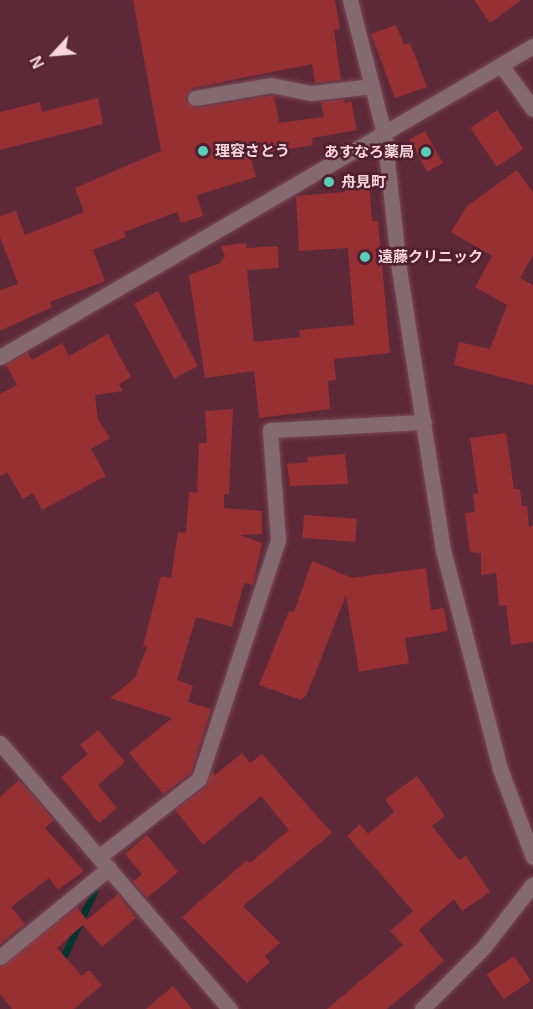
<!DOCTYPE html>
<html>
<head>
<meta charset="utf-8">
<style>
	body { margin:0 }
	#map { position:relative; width:533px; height:1009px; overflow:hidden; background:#5d2939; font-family:Helvetica,"Noto Sans JP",sans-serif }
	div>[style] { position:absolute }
	.stream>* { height:7px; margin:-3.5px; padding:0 3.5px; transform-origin:3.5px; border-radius:3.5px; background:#00362f }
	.building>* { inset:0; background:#963033; transform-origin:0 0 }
	.roads { filter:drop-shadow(0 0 2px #794857) drop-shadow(0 0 2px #794857) }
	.minor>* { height:15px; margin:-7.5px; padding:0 7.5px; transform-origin:7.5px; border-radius:7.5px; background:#846970 }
	.tertiary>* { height:15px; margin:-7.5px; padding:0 7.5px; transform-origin:7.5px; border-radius:7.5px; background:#846970 }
	.dots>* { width:16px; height:16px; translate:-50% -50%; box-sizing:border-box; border:3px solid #511f2f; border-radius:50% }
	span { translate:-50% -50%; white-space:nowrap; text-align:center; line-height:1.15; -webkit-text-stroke:5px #511f2f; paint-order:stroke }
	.poi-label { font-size:15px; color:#f8d6de; font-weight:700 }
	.left { translate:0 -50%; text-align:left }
	.right { translate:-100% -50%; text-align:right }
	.north { position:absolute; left:24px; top:24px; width:60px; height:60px; -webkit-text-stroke:4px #511f2f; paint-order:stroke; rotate:244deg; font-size:16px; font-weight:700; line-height:24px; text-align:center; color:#f8d6de }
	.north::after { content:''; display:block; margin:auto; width:21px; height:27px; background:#f8d6de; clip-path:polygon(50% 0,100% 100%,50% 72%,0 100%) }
</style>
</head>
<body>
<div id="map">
	<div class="stream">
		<i style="left:60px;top:964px;width:82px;rotate:-64.7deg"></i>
	</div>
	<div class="building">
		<i style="clip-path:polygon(133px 0,335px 0,340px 29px,334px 30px,341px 80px,315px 83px,312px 64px,193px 88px,185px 99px,196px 108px,274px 95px,279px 123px,324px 117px,321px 102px,344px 99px,345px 103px,351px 101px,357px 130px,312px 138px,313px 145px,250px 156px,256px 177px,197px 195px,203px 216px,181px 223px,177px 212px,124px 232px,126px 237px,93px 250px,105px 281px,50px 302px,52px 307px,0 331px,0 290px,18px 284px,0 237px,0 216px,16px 211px,25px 235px,84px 212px,75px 188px,161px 151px)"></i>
		<i style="clip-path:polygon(474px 0,521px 0,490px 23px)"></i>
		<i style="clip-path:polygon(396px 25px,404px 45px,410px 43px,427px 87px,395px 98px,371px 34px)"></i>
		<i style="clip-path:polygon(98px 98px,103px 124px,0 150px,0 112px,40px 102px,42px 112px)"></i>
		<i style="left:497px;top:110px;width:47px;height:32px;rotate:56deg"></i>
		<i style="left:425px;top:131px;width:37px;height:18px;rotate:61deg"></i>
		<i style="clip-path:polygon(517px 170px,533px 193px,533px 255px,520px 278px,533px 285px,533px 385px,454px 365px,459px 342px,490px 349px,507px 305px,475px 287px,492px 256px,451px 232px,467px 206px)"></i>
		<i style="clip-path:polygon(369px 180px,372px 221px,378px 221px,390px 353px,334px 359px,336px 380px,328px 381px,330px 409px,259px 418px,254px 371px,205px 378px,189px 275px,220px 263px,225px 256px,221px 246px,246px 243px,247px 248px,278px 246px,279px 268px,247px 270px,254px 342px,300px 337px,299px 330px,354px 325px,348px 248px,299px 251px,296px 196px,345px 192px,344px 182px)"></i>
		<i style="left:158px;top:291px;width:85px;height:27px;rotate:62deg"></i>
		<i style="clip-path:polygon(108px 334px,131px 377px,119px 384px,123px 391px,95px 395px,98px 420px,110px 438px,91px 449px,106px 476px,42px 510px,33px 493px,23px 499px,7px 472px,0 476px,0 394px,17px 385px,6px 365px,27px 352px,32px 360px,62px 343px,69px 356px)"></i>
		<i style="clip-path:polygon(233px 409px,229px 494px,224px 495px,224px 508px,262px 511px,262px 534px,240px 535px,262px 543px,253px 585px,244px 583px,232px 627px,196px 617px,177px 680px,193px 686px,188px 702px,211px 709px,191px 773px,163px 794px,129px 753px,172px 718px,110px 698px,135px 678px,147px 647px,143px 646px,161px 576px,171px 578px,178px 532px,186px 533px,189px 492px,197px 493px,199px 443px,207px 443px,205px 411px)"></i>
		<i style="clip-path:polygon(506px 433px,514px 489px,520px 489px,522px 506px,527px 506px,529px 526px,533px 526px,533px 642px,511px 645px,506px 605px,499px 606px,496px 573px,481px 575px,481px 553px,470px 552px,465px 513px,475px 512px,473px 494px,478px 493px,470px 438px)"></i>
		<i style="clip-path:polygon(345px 454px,348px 484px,290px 486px,287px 464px,308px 462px,307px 457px)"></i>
		<i style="left:304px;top:515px;width:53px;height:23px;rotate:4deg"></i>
		<i style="clip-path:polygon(312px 561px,352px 578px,426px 568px,431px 610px,444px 608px,448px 631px,405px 638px,409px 663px,359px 672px,346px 595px,307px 694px,301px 700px,259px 685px,289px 611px,294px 612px)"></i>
		<i style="clip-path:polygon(98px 730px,125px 762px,98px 785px,117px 808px,99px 823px,61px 777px,88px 754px,80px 745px)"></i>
		<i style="clip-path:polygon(242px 753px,250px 763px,262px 754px,332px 833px,243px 906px,280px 943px,265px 956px,270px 962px,247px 983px,182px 917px,247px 860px,250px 863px,289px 830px,261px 796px,203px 845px,175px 810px,205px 787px,212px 771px,215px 775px)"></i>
		<i style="clip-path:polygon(417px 776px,445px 816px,432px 826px,459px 860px,466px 856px,490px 892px,462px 911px,454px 899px,419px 930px,444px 961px,387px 1009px,327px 1009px,403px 945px,390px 931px,413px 911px,347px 836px,360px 824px,368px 834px,394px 812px,385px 799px)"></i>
		<i style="clip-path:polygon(19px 780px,54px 820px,45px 828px,84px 871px,58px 890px,49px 878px,11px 907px,25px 924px,0 944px,0 797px)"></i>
		<i style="clip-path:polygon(147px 835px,178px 872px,147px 898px,133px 882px,142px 874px,125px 854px)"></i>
		<i style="clip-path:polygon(118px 894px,136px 918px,102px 947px,83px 925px,57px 948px,82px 976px,89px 970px,102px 985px,74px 1009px,12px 1009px,0 994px,0 967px,77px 907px,87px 920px)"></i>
		<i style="left:514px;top:956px;width:30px;height:33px;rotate:56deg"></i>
		<i style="clip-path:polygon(173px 986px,192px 1009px,146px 1009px)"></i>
	</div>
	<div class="roads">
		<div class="minor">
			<i style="left:350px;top:0;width:137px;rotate:75.7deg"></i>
			<i style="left:384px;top:133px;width:137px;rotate:83.7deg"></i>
			<i style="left:399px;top:269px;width:284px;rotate:81.1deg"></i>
			<i style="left:443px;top:550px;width:226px;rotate:75.4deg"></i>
			<i style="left:500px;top:769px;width:94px;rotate:69.4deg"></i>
			<i style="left:501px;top:65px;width:54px;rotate:54deg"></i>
			<i style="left:195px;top:98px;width:77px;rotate:-9.7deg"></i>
			<i style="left:271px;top:85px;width:41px;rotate:11.3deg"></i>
			<i style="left:311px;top:93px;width:61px;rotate:-6.5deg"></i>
			<i style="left:0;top:743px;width:352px;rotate:49.2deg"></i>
			<i style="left:100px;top:856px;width:125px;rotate:-37.9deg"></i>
			<i style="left:199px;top:779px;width:252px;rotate:-71.7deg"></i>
			<i style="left:278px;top:540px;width:110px;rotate:-94.2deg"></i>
			<i style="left:270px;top:430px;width:154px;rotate:-3deg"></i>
			<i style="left:0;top:957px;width:141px;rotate:-39.2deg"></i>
			<i style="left:422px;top:1009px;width:86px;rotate:-45deg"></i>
			<i style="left:483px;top:948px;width:81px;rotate:-52deg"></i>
		</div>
		<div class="tertiary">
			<i style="left:0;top:357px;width:617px;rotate:-30.26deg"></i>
		</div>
	</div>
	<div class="dots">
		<i style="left:203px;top:151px;background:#5acebd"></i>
		<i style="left:426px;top:152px;background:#5acebd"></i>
		<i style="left:329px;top:182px;background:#5acebd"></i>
		<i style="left:365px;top:257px;background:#5acebd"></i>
	</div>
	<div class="poi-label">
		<span class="left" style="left:215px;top:151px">理容さとう</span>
		<span class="right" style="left:414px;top:152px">あすなろ薬局</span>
		<span class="left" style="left:341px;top:182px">舟見町</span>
		<span class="left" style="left:378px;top:257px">遠藤クリニック</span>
	</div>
	<div class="north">N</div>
</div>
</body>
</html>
